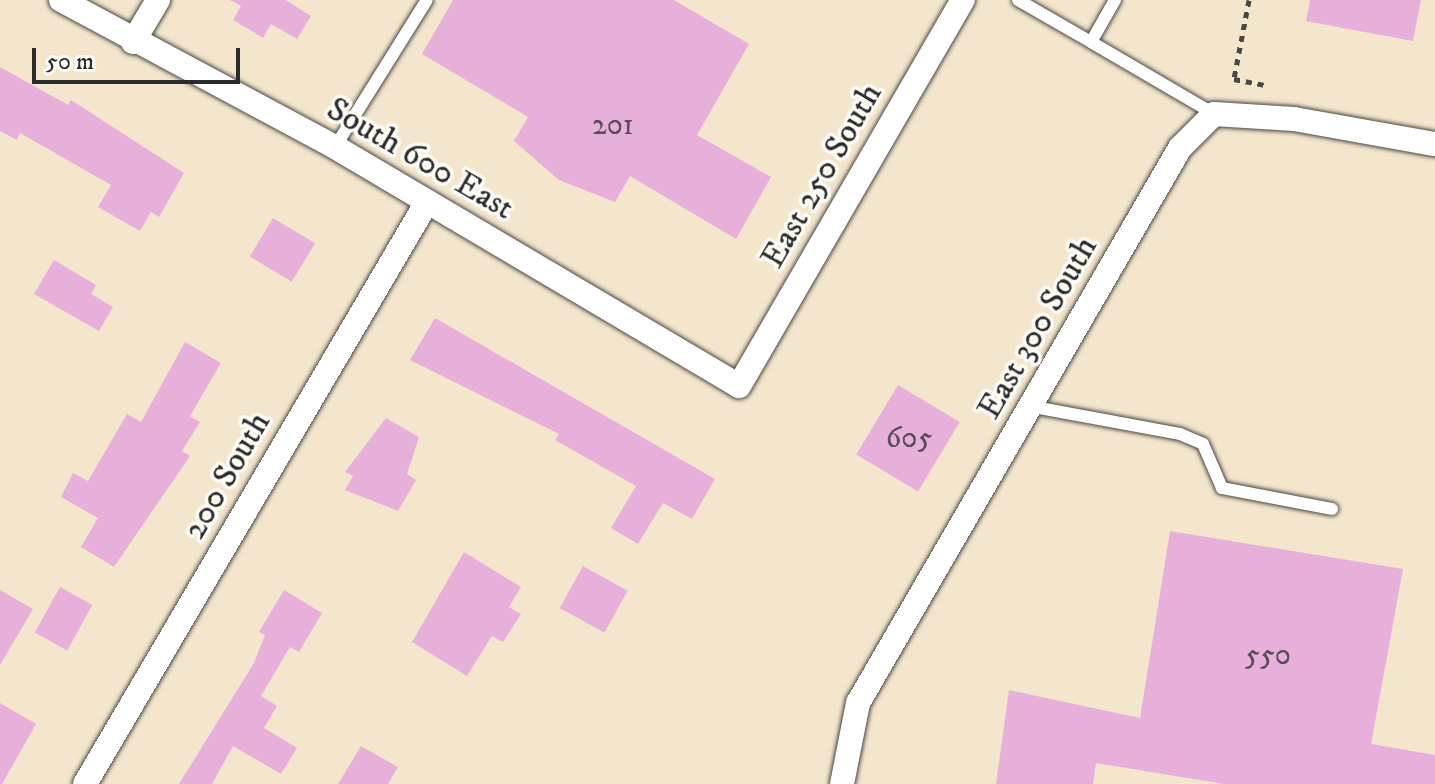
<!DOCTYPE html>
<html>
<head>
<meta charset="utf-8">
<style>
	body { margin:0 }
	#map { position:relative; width:1435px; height:784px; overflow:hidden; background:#f3e6cd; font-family:"IM FELL DW Pica",serif }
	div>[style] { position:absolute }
	.building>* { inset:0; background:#e7b0db; transform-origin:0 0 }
	.path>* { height:5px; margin-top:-2.5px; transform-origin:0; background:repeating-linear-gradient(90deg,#494743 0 6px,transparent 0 12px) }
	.roads { filter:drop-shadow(0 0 2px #494743) drop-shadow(0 0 2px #494743) }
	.lane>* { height:12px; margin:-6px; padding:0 6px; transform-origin:6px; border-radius:6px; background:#fff }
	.street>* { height:24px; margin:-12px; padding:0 12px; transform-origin:12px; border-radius:12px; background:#fff }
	span { translate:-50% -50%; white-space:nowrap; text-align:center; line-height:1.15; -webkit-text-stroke:7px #fdfcf7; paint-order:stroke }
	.number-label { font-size:30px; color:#5a4c57 }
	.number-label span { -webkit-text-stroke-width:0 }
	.street-label { font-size:34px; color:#2b2b2b }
	.scale { position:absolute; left:32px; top:48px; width:208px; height:36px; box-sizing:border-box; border:4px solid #2b2b2b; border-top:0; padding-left:10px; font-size:24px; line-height:28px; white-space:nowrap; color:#2b2b2b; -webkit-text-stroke:6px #fdfcf7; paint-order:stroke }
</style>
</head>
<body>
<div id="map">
	<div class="building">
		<i style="clip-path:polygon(230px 0,286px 0,311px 16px,297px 39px,271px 24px,263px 38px,233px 20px,241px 6px)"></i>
		<i style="clip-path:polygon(453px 0,674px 0,749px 44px,697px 135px,771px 177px,736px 239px,630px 176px,615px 202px,559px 180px,514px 141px,528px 117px,422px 54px)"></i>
		<i style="clip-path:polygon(1310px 0,1421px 0,1413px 41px,1306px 21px)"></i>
		<i style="clip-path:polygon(0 67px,68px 105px,71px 100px,184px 173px,159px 217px,151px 212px,140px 231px,98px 207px,111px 185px,20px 133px,17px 140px,0 131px)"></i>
		<i style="left:273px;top:218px;width:49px;height:45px;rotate:31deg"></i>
		<i style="clip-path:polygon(54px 260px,96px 285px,91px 294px,113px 307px,99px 331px,34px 294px)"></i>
		<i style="clip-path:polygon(435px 318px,715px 479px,692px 519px,663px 503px,638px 544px,611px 528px,636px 486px,555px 440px,559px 434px,410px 360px)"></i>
		<i style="clip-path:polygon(185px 342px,221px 363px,190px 416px,200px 422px,182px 451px,190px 456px,114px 567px,81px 547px,98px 518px,61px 497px,73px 473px,88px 481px,127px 414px,141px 422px)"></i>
		<i style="left:898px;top:385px;width:72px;height:81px;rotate:31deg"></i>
		<i style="clip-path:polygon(386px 418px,419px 437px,407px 474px,416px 480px,398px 511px,345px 490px,353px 476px,345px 472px)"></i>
		<i style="clip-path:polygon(1170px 531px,1403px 569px,1371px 744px,1435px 755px,1435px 784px,1224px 784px,1096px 763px,1093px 784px,996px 784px,1009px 690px,1140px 718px)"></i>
		<i style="clip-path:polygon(464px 552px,521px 587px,509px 607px,521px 614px,503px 642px,492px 636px,467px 676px,412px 642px)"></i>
		<i style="left:583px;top:566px;width:51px;height:48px;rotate:29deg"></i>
		<i style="left:60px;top:587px;width:37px;height:52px;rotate:29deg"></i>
		<i style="clip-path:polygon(0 590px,33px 609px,0 665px)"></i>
		<i style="clip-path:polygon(284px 590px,322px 613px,299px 652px,290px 647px,261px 696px,277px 706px,264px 728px,297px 748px,281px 774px,233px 746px,212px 784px,179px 784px,254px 663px,265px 635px,259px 632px)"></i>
		<i style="clip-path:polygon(0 703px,36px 724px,2px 784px,0 784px)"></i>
		<i style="clip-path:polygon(361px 746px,398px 767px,388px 784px,338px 784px)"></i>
	</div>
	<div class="path">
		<i style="left:1249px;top:0;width:80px;rotate:100.8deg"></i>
		<i style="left:1234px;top:79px;width:32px;rotate:11deg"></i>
	</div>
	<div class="roads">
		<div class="lane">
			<i style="left:1018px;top:0;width:84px;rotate:29.9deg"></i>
			<i style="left:1115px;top:0;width:48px;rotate:119.7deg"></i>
			<i style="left:1091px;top:42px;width:143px;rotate:30.3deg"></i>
			<i style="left:335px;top:147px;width:173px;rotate:-58deg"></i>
			<i style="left:1034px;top:407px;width:148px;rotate:10.5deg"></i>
			<i style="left:1180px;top:434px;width:25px;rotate:23deg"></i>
			<i style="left:1203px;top:444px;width:48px;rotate:66.6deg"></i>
			<i style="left:1222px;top:488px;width:112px;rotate:10.8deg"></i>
		</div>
		<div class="street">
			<i style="left:61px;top:0;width:311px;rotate:28.2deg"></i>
			<i style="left:335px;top:147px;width:469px;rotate:30.6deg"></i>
			<i style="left:739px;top:386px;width:446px;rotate:-59.9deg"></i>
			<i style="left:133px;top:42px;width:49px;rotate:-59.2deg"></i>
			<i style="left:85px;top:784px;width:675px;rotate:-59.56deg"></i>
			<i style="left:842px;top:784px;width:83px;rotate:-78.8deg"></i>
			<i style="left:858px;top:703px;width:642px;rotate:-59.88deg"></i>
			<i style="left:1180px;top:148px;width:48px;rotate:-45deg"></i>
			<i style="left:1214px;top:114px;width:80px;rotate:3.6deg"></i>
			<i style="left:1294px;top:119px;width:143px;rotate:10.1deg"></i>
		</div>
	</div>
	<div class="number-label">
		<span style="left:613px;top:126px">201</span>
		<span style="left:909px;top:439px">605</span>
		<span style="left:1268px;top:656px">550</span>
	</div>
	<div class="street-label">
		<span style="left:420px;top:159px;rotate:30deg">South 600 East</span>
		<span style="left:822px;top:176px;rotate:-60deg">East 250 South</span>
		<span style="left:1038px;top:328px;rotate:-60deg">East 300 South</span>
		<span style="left:227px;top:476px;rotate:-60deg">200 South</span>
	</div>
	<div class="scale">50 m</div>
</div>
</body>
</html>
